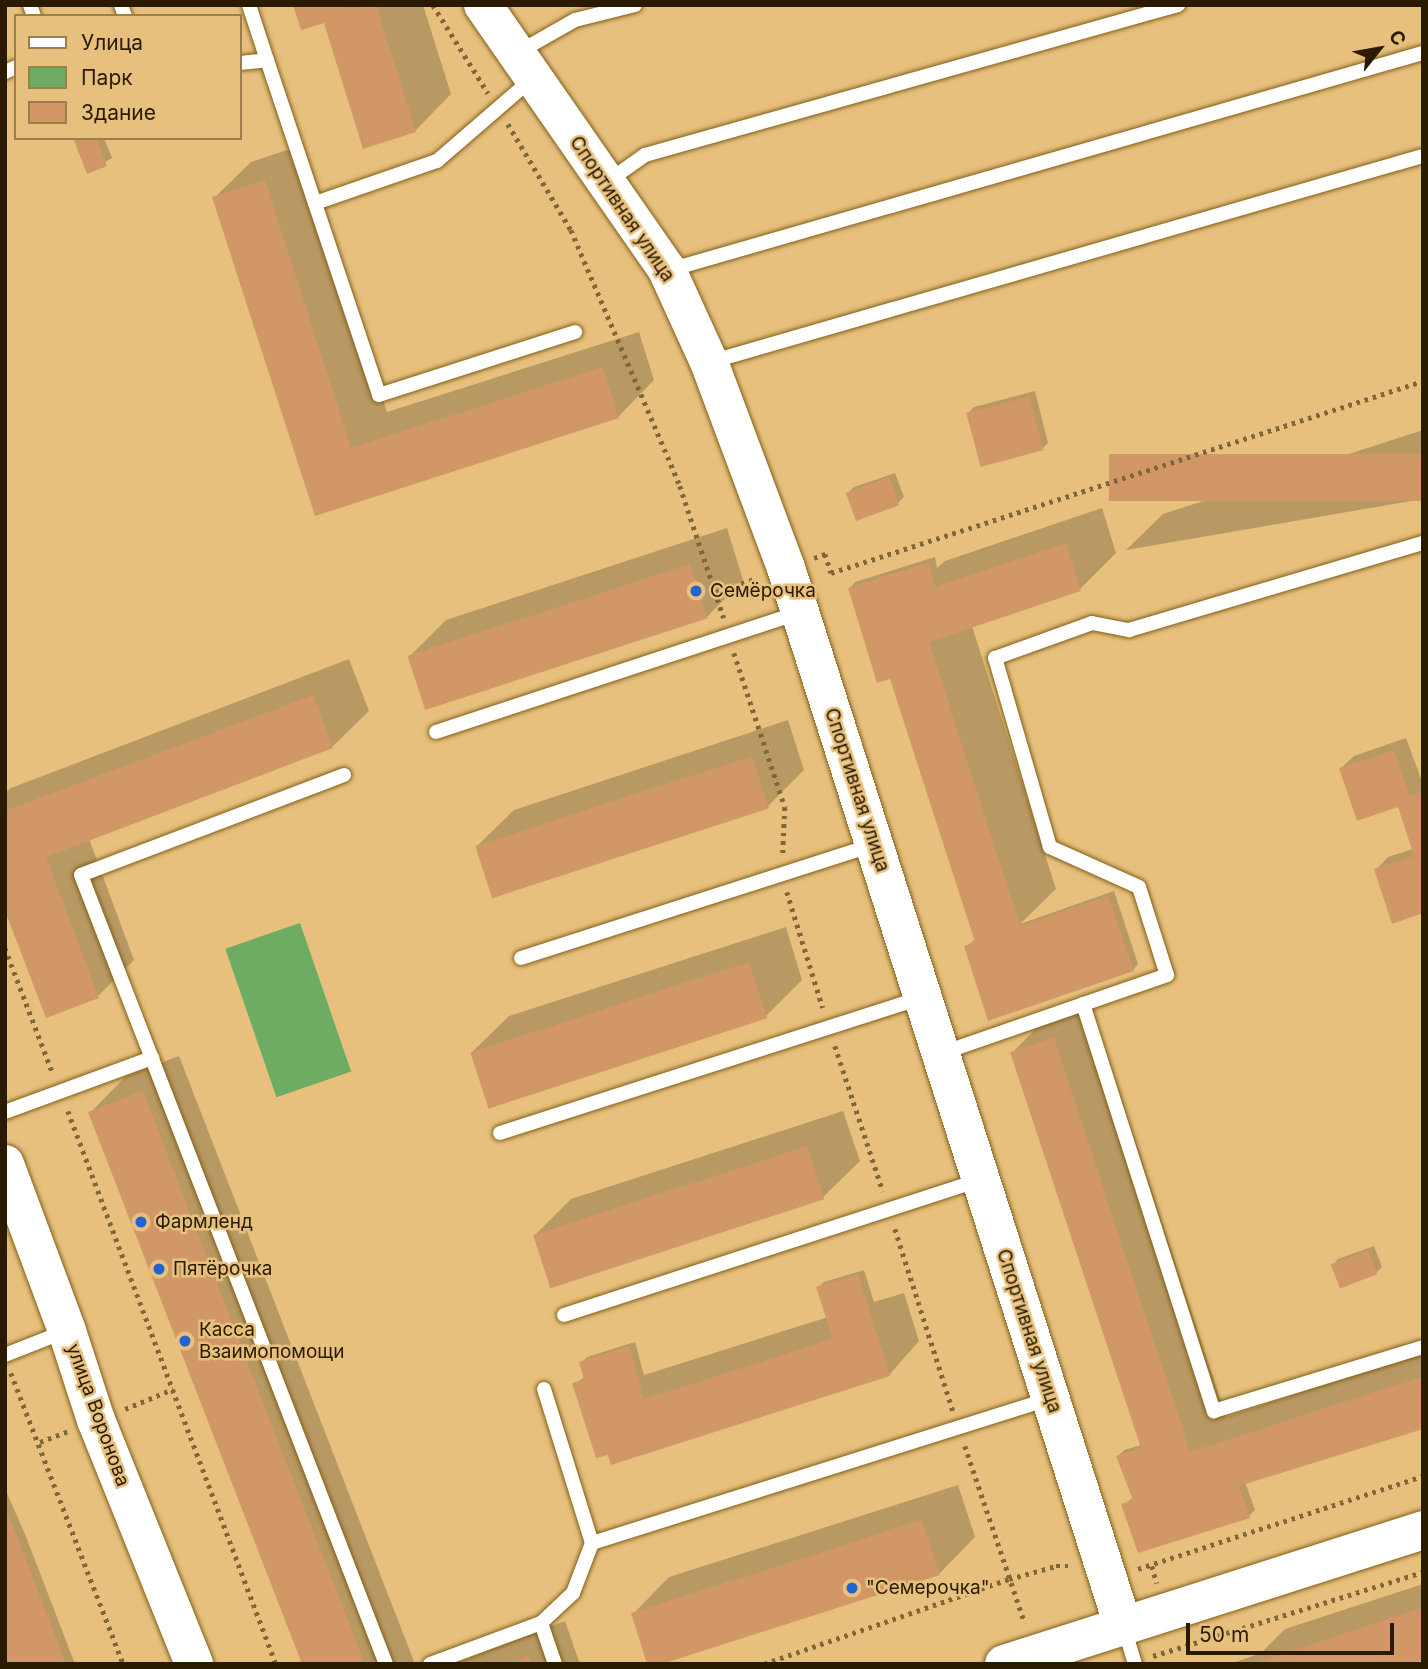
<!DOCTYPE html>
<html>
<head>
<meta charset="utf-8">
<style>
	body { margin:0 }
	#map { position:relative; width:1428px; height:1669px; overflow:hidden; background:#e7c07d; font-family:Inter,sans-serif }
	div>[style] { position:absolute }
	.green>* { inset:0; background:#6eab63; transform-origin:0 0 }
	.shadow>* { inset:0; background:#0003 }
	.building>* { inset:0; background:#d29766; transform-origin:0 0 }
	.path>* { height:4.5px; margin-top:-2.25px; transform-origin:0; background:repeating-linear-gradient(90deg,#806739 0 3.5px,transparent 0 8.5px) }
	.roads { filter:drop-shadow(0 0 2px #825f17) drop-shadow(0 0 2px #825f17) }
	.lane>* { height:14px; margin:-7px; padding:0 7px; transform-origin:7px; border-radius:7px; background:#fff }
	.secondary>* { height:38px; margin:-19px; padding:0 19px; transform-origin:19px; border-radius:19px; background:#fff }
	.dots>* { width:19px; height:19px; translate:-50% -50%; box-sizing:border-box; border:4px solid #e7c07d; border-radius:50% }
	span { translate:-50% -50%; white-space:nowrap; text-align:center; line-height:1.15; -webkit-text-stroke:5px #e7c07d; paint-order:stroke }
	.street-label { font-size:19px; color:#2a1b00 }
	.poi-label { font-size:19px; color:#2a1b00 }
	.left { translate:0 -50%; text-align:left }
	.frame { position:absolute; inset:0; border:7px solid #2a1b00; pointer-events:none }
	.legend { position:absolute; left:14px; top:14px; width:228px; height:126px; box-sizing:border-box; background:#e7c07d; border:2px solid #9b7e4b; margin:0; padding:9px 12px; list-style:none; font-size:21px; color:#2a1b00 }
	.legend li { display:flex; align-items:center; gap:14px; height:35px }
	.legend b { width:35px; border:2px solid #9b7e4b }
	.north { position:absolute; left:1344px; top:14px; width:70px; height:70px; -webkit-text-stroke:5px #e7c07d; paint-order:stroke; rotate:59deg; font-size:19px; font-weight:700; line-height:28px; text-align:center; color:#2a1b00 }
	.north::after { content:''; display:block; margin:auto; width:24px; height:32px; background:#2a1b00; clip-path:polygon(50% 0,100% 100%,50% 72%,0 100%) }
	.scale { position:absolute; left:1186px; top:1623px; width:208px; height:32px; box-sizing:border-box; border:4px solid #2a1b00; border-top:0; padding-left:9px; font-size:21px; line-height:24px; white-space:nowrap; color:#2a1b00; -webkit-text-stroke:5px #e7c07d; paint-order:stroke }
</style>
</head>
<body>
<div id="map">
	<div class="green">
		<i style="left:300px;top:923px;width:157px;height:79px;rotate:71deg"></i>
	</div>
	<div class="shadow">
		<i style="clip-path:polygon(295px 5px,423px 5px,451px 94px,415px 131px,325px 20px)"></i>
		<i style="clip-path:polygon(75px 138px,104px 138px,112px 158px,88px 172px)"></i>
		<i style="clip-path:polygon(302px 145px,387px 412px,639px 332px,654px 380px,618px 417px,316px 514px,214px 198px,251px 162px)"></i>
		<i style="clip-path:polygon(1035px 391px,1048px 443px,1042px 449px,968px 413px,974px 407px)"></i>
		<i style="clip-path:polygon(1423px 430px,1423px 499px,1126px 550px,1163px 514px)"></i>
		<i style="clip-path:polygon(895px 473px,904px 497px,898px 503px,848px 493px,854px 487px)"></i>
		<i style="clip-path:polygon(1102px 508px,1116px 553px,1080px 589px,972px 626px,1056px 889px,1020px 924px,1114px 891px,1138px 964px,1133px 970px,966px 947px,976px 939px,891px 676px,850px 588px,855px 582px,935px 557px,937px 568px,945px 561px)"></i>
		<i style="clip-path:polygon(727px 528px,743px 580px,707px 617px,410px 656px,446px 620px)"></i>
		<i style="clip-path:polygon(349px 659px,369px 711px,332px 747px,89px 839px,134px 960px,98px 996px,5px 906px,5px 793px,11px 788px)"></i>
		<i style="clip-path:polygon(788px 720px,804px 770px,768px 806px,477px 846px,514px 810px)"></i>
		<i style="clip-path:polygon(1406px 738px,1423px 784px,1423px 912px,1376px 870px,1388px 857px,1413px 849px,1399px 805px,1341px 768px,1354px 756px)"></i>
		<i style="clip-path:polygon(786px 927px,802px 980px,766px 1016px,472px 1052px,509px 1016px)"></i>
		<i style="clip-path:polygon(1090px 1003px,1226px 1417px,1423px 1353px,1423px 1427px,1245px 1482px,1255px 1510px,1249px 1516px,1123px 1505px,1134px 1497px,1118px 1456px,1124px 1450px,1141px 1445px,1012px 1053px,1048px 1016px)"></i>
		<i style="clip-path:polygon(179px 1056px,415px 1664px,303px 1664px,90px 1113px,126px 1076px)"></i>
		<i style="clip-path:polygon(843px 1111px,860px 1161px,823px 1197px,535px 1235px,571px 1199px)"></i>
		<i style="clip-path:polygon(1374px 1246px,1382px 1267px,1376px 1273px,1333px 1265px,1338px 1259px)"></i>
		<i style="clip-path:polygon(864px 1270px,874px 1302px,904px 1293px,919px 1341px,889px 1375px,613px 1463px,574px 1384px,585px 1377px,581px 1363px,587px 1357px,635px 1342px,644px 1375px,828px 1317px,818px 1288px,824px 1282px)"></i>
		<i style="clip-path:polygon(958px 1485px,975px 1537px,939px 1574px,633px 1614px,669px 1577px)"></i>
		<i style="clip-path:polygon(5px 1489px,25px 1534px,75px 1664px,5px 1664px)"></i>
		<i style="clip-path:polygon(1423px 1584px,1423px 1658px,1405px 1664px,1230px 1664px,1261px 1653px,1285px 1629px)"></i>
		<i style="clip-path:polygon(565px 1621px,580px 1664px,454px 1664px)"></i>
	</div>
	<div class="building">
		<i style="clip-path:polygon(293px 5px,349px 5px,350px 8px,376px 5px,416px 132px,363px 149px,324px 23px,301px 30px)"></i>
		<i style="clip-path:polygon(73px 138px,96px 138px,107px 166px,87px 174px)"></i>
		<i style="clip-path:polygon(265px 180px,351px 448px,602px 367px,619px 418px,315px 516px,212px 197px)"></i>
		<i style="left:1029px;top:396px;width:56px;height:65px;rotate:75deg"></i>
		<i style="left:1423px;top:454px;width:47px;height:314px;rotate:90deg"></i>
		<i style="left:889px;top:477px;width:30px;height:46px;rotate:70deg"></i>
		<i style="clip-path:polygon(1066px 543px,1081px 591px,929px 642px,1020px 926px,1108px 896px,1134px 971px,988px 1021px,964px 946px,975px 942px,890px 679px,877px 683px,848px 588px,929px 562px,935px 587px)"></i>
		<i style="left:690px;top:564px;width:57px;height:297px;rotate:72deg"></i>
		<i style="clip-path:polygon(313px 695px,333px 748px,46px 857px,99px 998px,46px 1018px,5px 911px,5px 811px)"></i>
		<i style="clip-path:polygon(1394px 750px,1409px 796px,1423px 791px,1423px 913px,1392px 924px,1374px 869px,1414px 856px,1398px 807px,1357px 821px,1339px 768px)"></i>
		<i style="left:752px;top:756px;width:55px;height:291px;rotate:72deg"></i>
		<i style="left:749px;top:962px;width:59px;height:293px;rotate:72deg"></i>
		<i style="clip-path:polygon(1054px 1038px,1190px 1452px,1423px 1376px,1423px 1429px,1239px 1486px,1250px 1518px,1138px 1553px,1121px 1504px,1133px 1500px,1116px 1456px,1141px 1448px,1010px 1052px)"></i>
		<i style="clip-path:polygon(143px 1091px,262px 1400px,365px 1664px,302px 1664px,88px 1112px)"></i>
		<i style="left:807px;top:1146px;width:56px;height:288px;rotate:72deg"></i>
		<i style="left:1368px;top:1250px;width:26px;height:40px;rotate:69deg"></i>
		<i style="clip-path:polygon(858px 1274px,890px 1376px,611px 1465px,608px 1455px,596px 1458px,572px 1383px,584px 1380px,579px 1362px,629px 1346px,644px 1399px,833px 1339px,816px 1287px)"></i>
		<i style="clip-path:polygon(5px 1506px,66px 1664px,5px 1664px)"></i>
		<i style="clip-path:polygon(922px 1520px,940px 1575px,662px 1664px,647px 1664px,631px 1613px)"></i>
		<i style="clip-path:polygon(1423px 1607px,1423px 1660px,1411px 1664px,1252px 1664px)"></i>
		<i style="clip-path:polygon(529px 1656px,532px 1664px,509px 1664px)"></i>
	</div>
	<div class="path">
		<i style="left:433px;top:5px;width:104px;rotate:58deg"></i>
		<i style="left:508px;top:124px;width:123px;rotate:59.3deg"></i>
		<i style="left:571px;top:230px;width:278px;rotate:66.9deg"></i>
		<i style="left:680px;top:486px;width:139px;rotate:71.6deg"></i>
		<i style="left:814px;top:558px;width:12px;rotate:-20deg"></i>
		<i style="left:825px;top:554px;width:20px;rotate:72deg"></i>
		<i style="left:831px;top:573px;width:622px;rotate:-17.97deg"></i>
		<i style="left:717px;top:592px;width:42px;rotate:-19.3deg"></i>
		<i style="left:734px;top:653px;width:162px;rotate:71.7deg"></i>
		<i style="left:785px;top:807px;width:46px;rotate:92.5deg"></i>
		<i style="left:787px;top:892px;width:121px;rotate:72.8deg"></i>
		<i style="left:5px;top:948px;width:135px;rotate:69.1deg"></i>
		<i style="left:835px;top:1046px;width:153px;rotate:71.7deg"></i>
		<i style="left:68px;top:1111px;width:591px;rotate:69.39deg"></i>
		<i style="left:895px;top:1229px;width:191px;rotate:72.3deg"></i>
		<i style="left:11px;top:1373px;width:312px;rotate:68.9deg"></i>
		<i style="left:125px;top:1409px;width:52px;rotate:-22.6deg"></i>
		<i style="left:40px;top:1442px;width:30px;rotate:-21deg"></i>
		<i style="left:965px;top:1446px;width:187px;rotate:71.3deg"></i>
		<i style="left:1152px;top:1566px;width:18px;rotate:74deg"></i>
		<i style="left:1138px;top:1569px;width:300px;rotate:-18.1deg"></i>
		<i style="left:1153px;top:1656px;width:283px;rotate:-17.3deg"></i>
		<i style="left:764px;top:1664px;width:259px;rotate:-19.1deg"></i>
		<i style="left:1009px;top:1579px;width:49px;rotate:-15.5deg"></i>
		<i style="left:1056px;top:1566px;width:13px"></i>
	</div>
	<div class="roads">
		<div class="lane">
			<i style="left:30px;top:5px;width:12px;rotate:70deg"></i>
			<i style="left:121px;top:5px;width:12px;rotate:70deg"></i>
			<i style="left:249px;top:5px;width:58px;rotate:71.9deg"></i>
			<i style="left:517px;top:53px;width:67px;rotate:-29.6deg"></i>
			<i style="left:575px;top:20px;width:62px;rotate:-14deg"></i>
			<i style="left:240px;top:63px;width:27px;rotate:-6deg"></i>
			<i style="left:267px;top:60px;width:353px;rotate:71.5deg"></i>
			<i style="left:379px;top:395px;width:206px;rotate:-17.8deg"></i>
			<i style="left:5px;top:72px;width:12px;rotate:-24deg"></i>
			<i style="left:607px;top:182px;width:47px;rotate:-35.4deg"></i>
			<i style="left:645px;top:155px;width:554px;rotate:-15.72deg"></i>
			<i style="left:315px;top:203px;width:129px;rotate:-19deg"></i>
			<i style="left:437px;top:161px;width:125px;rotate:-40.8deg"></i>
			<i style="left:669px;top:270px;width:785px;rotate:-16.06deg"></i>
			<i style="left:710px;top:362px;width:742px;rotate:-16.12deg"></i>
			<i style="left:436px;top:732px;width:382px;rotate:-18.2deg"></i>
			<i style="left:344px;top:775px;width:281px;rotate:159.2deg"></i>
			<i style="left:81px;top:875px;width:846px;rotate:68.87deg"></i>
			<i style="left:521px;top:958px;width:370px;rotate:-17.8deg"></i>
			<i style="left:1083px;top:1004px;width:428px;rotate:72.2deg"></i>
			<i style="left:1214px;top:1411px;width:219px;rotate:-17deg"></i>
			<i style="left:942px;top:1053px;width:238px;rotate:-19.1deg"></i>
			<i style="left:1167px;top:975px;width:92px;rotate:-107.7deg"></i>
			<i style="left:1139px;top:887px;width:98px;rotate:-155.8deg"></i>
			<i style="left:1050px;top:847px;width:197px;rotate:-106.2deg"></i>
			<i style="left:995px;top:658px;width:103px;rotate:-19.8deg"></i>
			<i style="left:1092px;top:623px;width:38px;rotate:11deg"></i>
			<i style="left:1129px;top:630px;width:307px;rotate:-16.5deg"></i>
			<i style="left:5px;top:1112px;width:157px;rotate:-20.2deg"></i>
			<i style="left:500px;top:1133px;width:442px;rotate:-17.8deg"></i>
			<i style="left:564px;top:1315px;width:437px;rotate:-18deg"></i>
			<i style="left:5px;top:1355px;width:66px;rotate:-21.5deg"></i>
			<i style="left:544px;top:1389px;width:161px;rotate:72.7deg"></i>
			<i style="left:541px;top:1623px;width:44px;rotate:-43.2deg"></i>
			<i style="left:573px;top:1593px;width:53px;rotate:-69.2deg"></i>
			<i style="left:592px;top:1543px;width:479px;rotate:-17.5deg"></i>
			<i style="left:1124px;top:1628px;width:38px;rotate:73deg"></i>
			<i style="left:430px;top:1664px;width:118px;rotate:-20.3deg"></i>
			<i style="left:541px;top:1623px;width:43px;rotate:71.1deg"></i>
		</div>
		<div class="secondary">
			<i style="left:483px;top:5px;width:323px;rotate:55.2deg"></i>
			<i style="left:667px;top:270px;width:101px;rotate:65.5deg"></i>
			<i style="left:709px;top:362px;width:220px;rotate:69.5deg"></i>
			<i style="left:786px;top:568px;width:1110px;rotate:72.33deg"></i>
			<i style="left:5px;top:1164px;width:178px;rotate:69.6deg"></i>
			<i style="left:67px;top:1331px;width:94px;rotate:72deg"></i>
			<i style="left:96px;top:1420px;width:263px;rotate:68.1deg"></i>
			<i style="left:1004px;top:1664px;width:440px;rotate:-17.7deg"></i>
		</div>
	</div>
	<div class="dots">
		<i style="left:696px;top:591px;background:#2463cf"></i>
		<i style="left:141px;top:1222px;background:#2463cf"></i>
		<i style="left:159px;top:1269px;background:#2463cf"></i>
		<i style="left:185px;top:1341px;background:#2463cf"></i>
		<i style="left:852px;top:1588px;background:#2463cf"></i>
	</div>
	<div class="street-label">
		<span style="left:622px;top:209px;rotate:56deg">Спортивная улица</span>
		<span style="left:857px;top:790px;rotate:72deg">Спортивная улица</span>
		<span style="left:1029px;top:1331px;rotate:72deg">Спортивная улица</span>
		<span style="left:98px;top:1415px;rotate:70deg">улица Воронова</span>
	</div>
	<div class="poi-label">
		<span class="left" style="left:710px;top:591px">Семёрочка</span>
		<span class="left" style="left:155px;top:1222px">Фармленд</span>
		<span class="left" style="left:173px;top:1269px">Пятёрочка</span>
		<span class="left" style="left:199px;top:1341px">Касса<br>Взаимопомощи</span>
		<span class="left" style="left:866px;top:1588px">"Семерочка"</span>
	</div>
	<div class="frame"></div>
	<ul class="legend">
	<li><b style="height:9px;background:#fff"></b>Улица</li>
	<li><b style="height:19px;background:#6eab63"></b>Парк</li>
	<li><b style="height:19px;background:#d29766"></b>Здание</li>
	</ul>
	<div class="north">С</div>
	<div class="scale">50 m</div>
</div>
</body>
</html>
